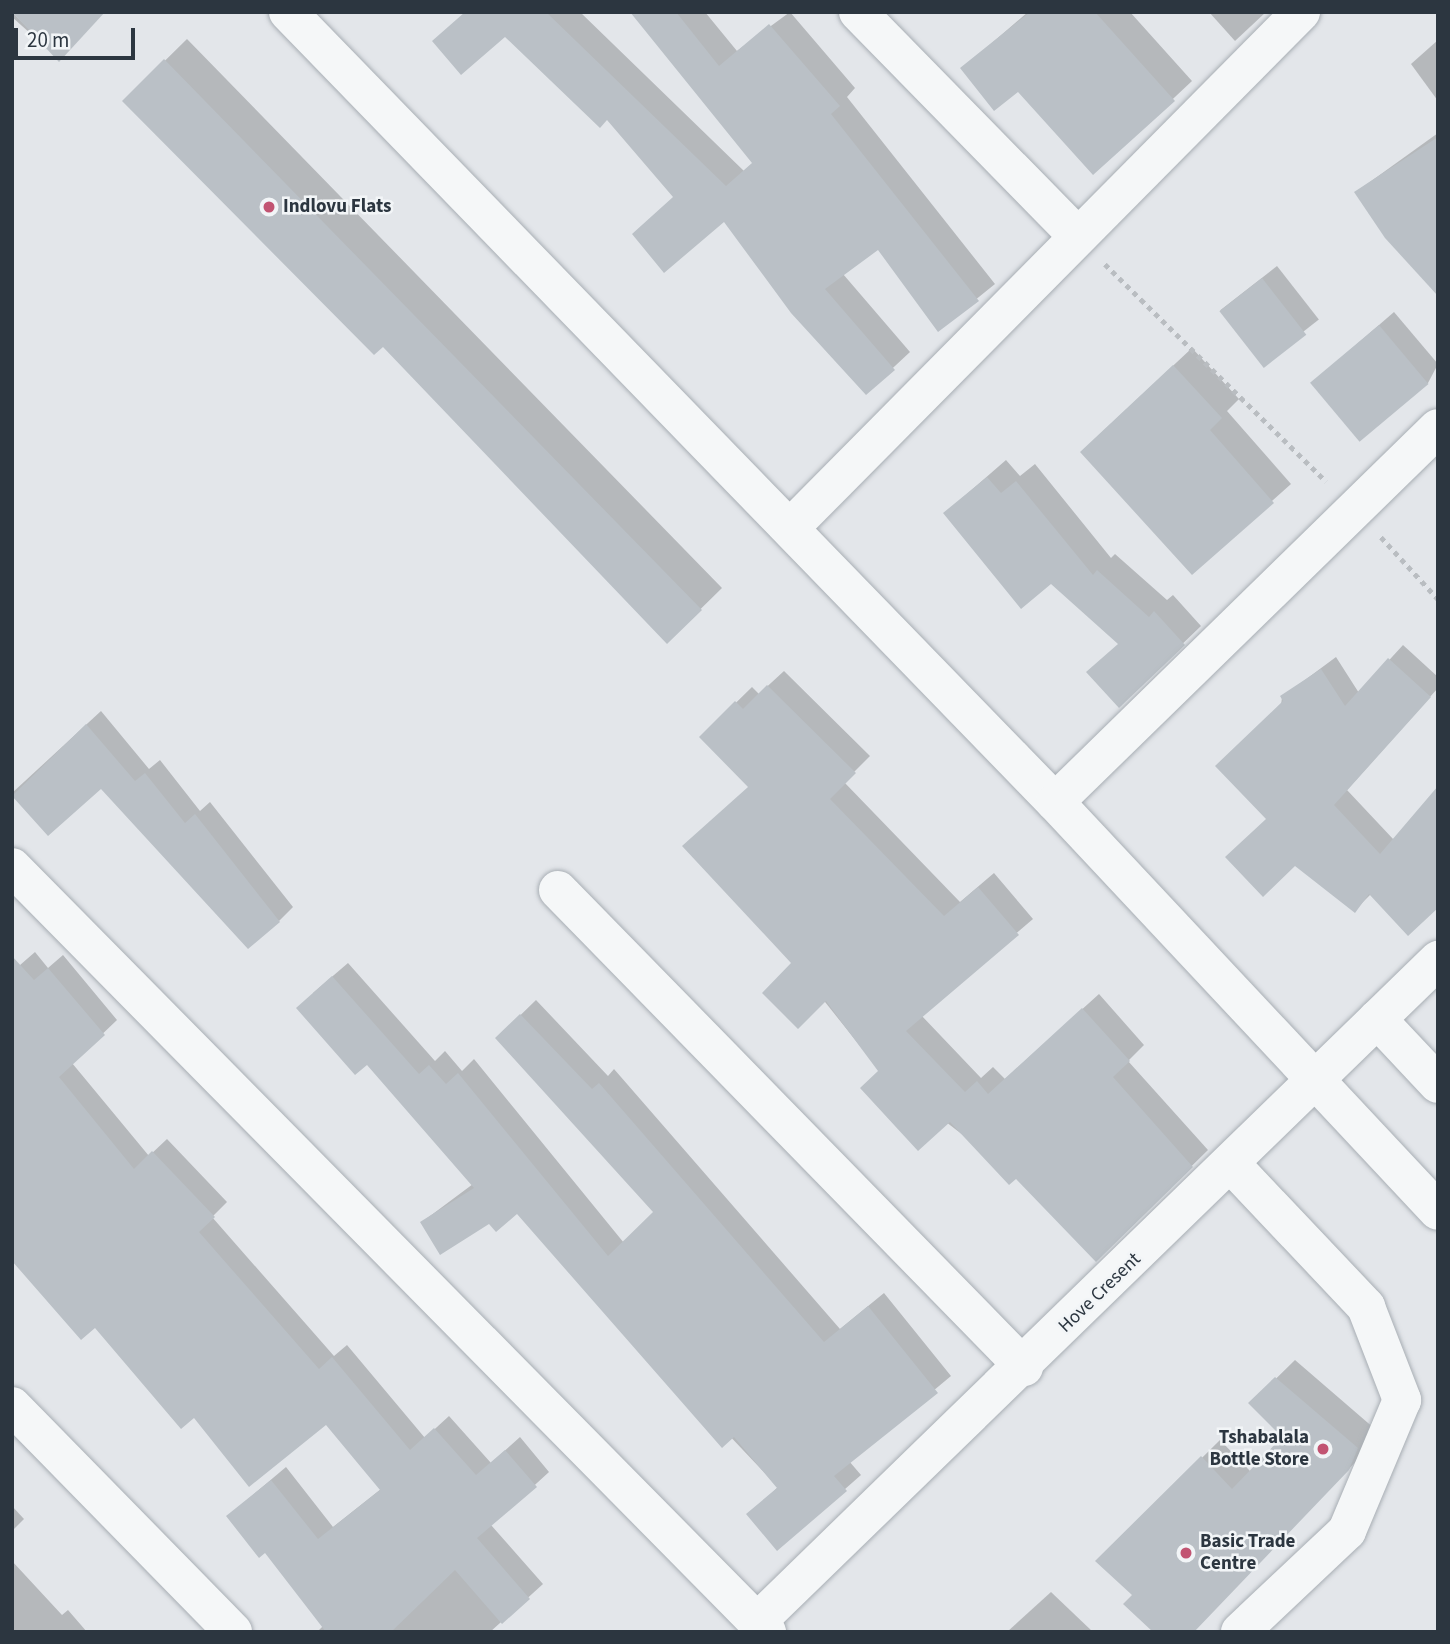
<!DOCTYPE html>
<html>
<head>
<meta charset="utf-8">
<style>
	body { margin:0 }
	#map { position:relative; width:1450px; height:1644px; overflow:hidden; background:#e3e6ea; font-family:"Source Sans 3",sans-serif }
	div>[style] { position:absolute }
	.shadow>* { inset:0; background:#0003; transform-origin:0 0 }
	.building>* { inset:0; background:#bac0c6; transform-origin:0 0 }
	.path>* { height:4.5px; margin-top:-2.25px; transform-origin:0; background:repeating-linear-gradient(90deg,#b9bdc1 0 5px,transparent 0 10px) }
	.roads { filter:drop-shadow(0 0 2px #a8aeb4) drop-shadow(0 0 2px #a8aeb4) }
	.minor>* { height:38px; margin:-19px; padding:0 19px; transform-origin:19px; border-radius:19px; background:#f5f7f8 }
	.dots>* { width:19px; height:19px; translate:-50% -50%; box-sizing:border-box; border:4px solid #f2f5f7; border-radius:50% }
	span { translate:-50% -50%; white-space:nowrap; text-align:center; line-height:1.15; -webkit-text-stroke:5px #f2f5f7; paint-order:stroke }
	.poi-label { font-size:19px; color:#2c3640; font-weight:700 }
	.left { translate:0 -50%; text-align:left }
	.right { translate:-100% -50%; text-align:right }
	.street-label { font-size:19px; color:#2c3640 }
	.frame { position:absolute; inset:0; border:14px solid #2c3640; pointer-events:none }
	.scale { position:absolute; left:14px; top:28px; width:121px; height:32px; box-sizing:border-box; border:4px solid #2c3640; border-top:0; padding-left:9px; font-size:21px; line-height:24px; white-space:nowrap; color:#2c3640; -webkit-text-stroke:5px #f2f5f7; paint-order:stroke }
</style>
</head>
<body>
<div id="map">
	<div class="shadow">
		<i style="clip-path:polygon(12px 12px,59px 59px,12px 17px)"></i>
		<i style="clip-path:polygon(465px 12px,580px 12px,744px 171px,754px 162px,632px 12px,705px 12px,737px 51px,790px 12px,855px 88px,847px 97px,995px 284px,938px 330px,878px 248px,843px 274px,910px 352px,866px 393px,725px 219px,674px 196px,608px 118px,506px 34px)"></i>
		<i style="clip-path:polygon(1028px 12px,1130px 12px,1192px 81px,1094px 173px,1018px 90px,963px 68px)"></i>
		<i style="clip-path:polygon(1209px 12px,1266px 12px,1235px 41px)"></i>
		<i style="clip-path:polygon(187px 39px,722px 588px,667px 642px,383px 344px,124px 101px)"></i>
		<i style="clip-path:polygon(1438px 40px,1438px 101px,1411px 64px)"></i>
		<i style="clip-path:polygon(1438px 133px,1438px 296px,1356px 192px)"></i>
		<i style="left:1277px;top:266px;width:68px;height:72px;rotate:52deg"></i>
		<i style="clip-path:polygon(1394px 312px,1438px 364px,1428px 383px,1312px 383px)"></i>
		<i style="clip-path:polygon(1192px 348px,1239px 399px,1227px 411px,1291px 484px,1192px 572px,1100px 434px)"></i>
		<i style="clip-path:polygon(1006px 460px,1020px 476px,1035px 464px,1111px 558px,1115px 554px,1167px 600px,1173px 595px,1201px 626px,1119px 705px,1119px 643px,1051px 582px,945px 513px)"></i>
		<i style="clip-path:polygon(1403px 645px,1438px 677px,1438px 688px,1347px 790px,1394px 840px,1371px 894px,1355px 910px,1268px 818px,1282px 697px,1336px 657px,1359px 693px)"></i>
		<i style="clip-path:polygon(784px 671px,870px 756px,844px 782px,960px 902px,994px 873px,1033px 919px,921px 1015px,981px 1078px,993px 1067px,1005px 1079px,1099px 994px,1144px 1045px,1128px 1061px,1208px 1150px,1096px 1260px,1016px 1176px,880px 1071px,794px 963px,749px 786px,701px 737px,752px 687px,759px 694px)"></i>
		<i style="clip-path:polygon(101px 711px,149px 769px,160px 760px,200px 811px,210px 802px,293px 907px,279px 921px,101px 787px,48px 833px,12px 793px)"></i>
		<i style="clip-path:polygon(35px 952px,48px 968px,63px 955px,117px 1020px,72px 1063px,149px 1156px,167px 1139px,227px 1202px,212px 1217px,334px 1356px,347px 1345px,425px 1438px,449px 1416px,491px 1463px,520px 1437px,549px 1472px,491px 1525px,543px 1584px,490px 1632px,317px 1632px,323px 1626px,265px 1551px,228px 1516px,286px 1467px,333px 1527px,381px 1489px,327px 1423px,194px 1415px,95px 1325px,12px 972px)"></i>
		<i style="clip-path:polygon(348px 963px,435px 1061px,445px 1051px,462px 1071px,474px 1059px,624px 1243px,655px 1212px,497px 1038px,536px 1000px,608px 1076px,614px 1069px,840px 1329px,884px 1293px,951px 1376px,849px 1461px,861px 1475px,778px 1548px,749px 1514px,778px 1487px,517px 1211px,489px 1222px,422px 1222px,473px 1184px,313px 993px)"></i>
		<i style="clip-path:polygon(1295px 1360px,1375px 1429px,1367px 1450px,1193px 1632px,1135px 1595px,1098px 1561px,1220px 1440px,1251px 1472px,1284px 1437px,1251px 1403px)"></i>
		<i style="clip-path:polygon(12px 1506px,24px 1519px,12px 1531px)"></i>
		<i style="clip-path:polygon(12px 1561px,62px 1615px,68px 1610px,87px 1632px,12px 1632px)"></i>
		<i style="clip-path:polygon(1051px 1592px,1093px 1632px,1007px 1632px)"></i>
	</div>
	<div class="building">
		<i style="clip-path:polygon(12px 12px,105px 12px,59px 62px)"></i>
		<i style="clip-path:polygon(465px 12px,546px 12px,726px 186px,752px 163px,630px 12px,676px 12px,719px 66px,769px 24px,840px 106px,831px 114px,979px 301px,938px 332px,878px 250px,825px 289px,895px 370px,866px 395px,791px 313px,724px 222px,664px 273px,632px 234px,673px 197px,607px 120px,600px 128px,505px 37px,461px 75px,432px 41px)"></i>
		<i style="clip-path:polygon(1030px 12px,1095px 12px,1175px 101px,1093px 175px,1018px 92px,994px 111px,960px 68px)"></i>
		<i style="clip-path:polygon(164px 59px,702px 610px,667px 644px,383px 347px,374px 355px,122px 101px)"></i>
		<i style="clip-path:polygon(1438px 137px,1438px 296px,1385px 238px,1354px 192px)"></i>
		<i style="left:1262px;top:278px;width:72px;height:54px;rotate:52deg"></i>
		<i style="left:1379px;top:325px;width:77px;height:90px;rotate:50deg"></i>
		<i style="clip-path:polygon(1173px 365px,1222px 418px,1210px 430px,1274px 503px,1192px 575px,1080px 452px)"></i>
		<i style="clip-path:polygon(987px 477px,1001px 493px,1016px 481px,1093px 575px,1097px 570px,1149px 617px,1154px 611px,1185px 645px,1119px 708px,1086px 672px,1118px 644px,1051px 584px,1021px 609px,943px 513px)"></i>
		<i style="clip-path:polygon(1388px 658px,1431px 697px,1334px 805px,1380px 854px,1438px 786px,1438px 908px,1408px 936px,1369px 894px,1355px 913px,1295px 866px,1263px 897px,1225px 857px,1266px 819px,1215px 766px,1283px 701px,1280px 696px,1321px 669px,1345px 706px)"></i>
		<i style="clip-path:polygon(767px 685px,856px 773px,830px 799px,944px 916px,978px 887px,1019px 935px,906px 1031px,965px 1092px,977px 1081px,988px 1094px,1082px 1008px,1130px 1061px,1113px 1077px,1193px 1167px,1096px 1262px,1016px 1179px,1009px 1185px,950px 1122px,918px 1151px,860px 1088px,878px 1071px,826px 1001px,798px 1029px,762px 993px,791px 963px,682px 846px,748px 787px,699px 737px,735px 701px,743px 709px)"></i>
		<i style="clip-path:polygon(86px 724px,135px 781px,145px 773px,185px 823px,195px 814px,280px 922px,248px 949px,101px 789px,48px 836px,12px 796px)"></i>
		<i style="clip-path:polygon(12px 956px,34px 980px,48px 968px,105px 1035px,59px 1077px,134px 1169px,152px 1151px,215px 1217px,199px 1232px,319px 1369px,332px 1357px,410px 1450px,434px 1428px,476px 1475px,505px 1450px,537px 1487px,477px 1538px,530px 1599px,502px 1624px,455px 1570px,391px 1632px,326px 1632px,265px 1553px,259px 1558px,226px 1516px,271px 1480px,318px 1539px,380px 1490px,326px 1425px,249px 1487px,194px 1418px,181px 1429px,95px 1328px,81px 1340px,12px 1261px)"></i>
		<i style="clip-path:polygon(332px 976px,419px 1074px,429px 1065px,446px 1084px,458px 1073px,608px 1256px,653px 1212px,495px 1038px,520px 1014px,592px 1089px,599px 1083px,824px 1342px,868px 1306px,938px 1393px,834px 1476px,847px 1491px,777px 1551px,746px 1514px,777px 1488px,734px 1437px,722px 1448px,517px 1214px,496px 1232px,489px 1224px,440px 1255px,420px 1222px,474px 1188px,367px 1065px,355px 1075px,296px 1008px)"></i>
		<i style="clip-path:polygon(1275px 1377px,1358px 1448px,1349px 1470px,1194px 1632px,1153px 1632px,1123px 1604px,1132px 1595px,1095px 1561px,1201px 1456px,1232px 1489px,1282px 1437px,1248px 1403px)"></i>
	</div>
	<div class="path">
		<i style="left:1105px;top:264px;width:310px;rotate:44.5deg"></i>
		<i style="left:1381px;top:537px;width:84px;rotate:47.4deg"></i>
	</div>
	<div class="roads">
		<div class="minor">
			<i style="left:288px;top:12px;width:1101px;rotate:45.85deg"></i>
			<i style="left:1055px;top:802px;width:560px;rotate:46.88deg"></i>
			<i style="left:858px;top:12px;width:313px;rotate:45.6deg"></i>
			<i style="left:791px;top:527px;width:725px;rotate:-45.28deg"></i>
			<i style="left:1055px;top:802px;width:535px;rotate:-44.32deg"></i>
			<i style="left:12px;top:867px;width:1075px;rotate:45.38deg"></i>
			<i style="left:558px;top:890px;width:667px;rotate:45.67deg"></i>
			<i style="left:1377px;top:1019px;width:89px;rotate:46.8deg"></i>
			<i style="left:1231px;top:1164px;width:197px;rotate:46.6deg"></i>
			<i style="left:1366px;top:1307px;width:100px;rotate:68.8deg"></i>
			<i style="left:1402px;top:1400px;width:142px;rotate:112.8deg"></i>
			<i style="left:1347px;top:1531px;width:147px;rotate:136.7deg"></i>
			<i style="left:12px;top:1406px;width:316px;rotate:45.6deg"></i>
			<i style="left:757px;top:1622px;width:950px;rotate:-44.19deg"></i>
		</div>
	</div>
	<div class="dots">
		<i style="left:269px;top:207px;background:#c25472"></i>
		<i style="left:1323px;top:1449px;background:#c25472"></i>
		<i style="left:1186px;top:1553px;background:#c25472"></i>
	</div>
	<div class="poi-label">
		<span class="left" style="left:283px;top:207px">Indlovu Flats</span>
		<span class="right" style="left:1309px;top:1449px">Tshabalala<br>Bottle Store</span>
		<span class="left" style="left:1200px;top:1553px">Basic Trade<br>Centre</span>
	</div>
	<div class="street-label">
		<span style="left:1100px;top:1293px;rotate:-44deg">Hove Cresent</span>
	</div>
	<div class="frame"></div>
	<div class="scale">20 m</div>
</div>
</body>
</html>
